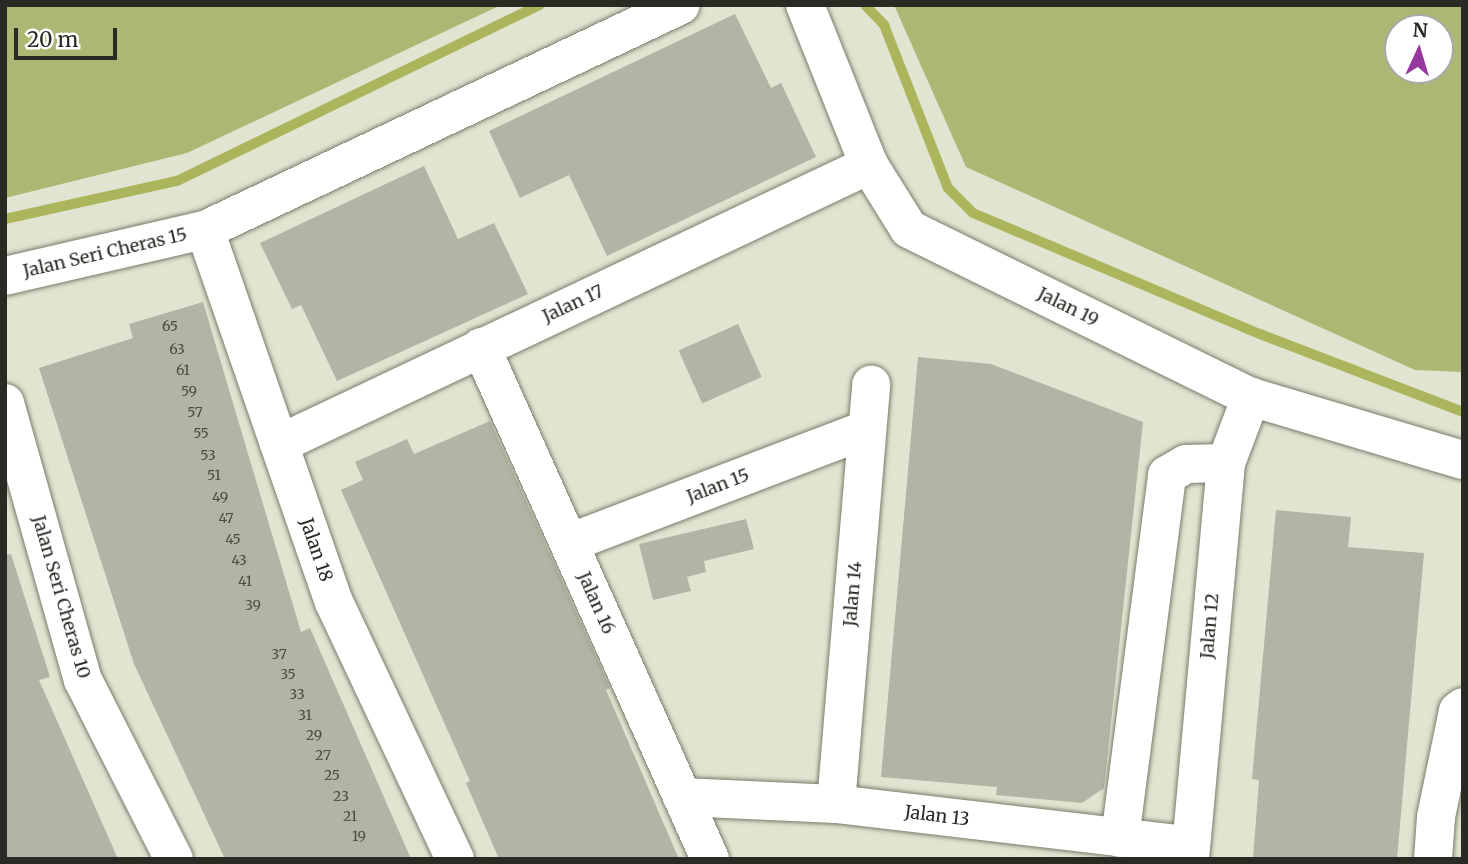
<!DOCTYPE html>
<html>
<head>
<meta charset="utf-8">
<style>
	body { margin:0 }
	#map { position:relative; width:1468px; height:864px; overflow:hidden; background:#e1e4d0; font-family:Merriweather,serif }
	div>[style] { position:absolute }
	.green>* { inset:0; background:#aeb673 }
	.stream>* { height:10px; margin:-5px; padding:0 5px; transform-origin:5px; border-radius:5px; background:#abb55c }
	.building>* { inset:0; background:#b2b5a3; transform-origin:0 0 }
	.roads { filter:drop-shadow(0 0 2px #797c6a) drop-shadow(0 0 2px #797c6a) }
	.minor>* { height:38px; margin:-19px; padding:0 19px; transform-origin:19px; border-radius:19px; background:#fff }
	span { translate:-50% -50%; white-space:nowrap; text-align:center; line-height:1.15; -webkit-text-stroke:5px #fff; paint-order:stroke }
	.number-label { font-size:14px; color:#4b4d43 }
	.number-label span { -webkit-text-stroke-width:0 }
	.street-label { font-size:18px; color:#292a23 }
	.frame { position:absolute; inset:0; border:7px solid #292a23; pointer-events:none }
	.north { position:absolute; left:1384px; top:14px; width:70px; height:70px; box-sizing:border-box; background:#fff; border:2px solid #a9aaa7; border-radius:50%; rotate:4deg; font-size:19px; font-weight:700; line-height:28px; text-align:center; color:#292a23 }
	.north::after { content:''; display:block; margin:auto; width:24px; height:32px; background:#96369f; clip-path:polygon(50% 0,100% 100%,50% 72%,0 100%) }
	.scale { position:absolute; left:14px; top:28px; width:103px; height:32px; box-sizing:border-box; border:4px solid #292a23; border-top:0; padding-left:9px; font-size:21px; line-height:24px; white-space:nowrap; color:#292a23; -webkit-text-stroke:5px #fff; paint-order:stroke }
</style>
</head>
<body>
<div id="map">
	<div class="green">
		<i style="clip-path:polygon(5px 5px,501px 5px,187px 153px,5px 198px)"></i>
		<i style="clip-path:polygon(evenodd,894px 5px,1463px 5px,1463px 372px,1415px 370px,966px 167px,894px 5px,1398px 28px,1440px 28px,1440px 70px,1398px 70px,1398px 28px)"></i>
	</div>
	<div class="stream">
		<i style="left:865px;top:5px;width:28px;rotate:46deg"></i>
		<i style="left:884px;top:25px;width:175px;rotate:68.6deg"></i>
		<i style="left:948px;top:188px;width:35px;rotate:45deg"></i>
		<i style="left:973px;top:213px;width:311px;rotate:22.9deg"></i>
		<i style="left:1260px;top:334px;width:217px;rotate:21deg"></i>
		<i style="left:5px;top:219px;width:176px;rotate:-12.5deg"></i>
		<i style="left:177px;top:181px;width:403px;rotate:-25.9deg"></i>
	</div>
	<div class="building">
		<i style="clip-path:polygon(735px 14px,771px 88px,781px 83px,816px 157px,607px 256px,569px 175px,520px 198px,489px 131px)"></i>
		<i style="clip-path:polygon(424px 166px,458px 239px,494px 223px,528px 294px,337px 381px,301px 305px,292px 309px,260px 243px)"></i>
		<i style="clip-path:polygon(203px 302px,301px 632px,310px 628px,411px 859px,225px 859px,134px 664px,39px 368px,133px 338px,129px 324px)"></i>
		<i style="left:738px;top:324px;width:58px;height:65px;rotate:66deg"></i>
		<i style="clip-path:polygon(918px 357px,991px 364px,1143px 422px,1104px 788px,1082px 803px,996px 795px,997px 787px,881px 777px)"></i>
		<i style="clip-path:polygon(490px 421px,610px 688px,606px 690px,679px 859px,499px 859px,466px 783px,470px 781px,341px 490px,363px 480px,355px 462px,407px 439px,414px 454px)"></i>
		<i style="clip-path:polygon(1276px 510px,1351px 517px,1348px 547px,1424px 553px,1397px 859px,1253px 859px,1259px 780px,1252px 779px)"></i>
		<i style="clip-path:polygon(746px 519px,754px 549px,704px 561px,706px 572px,687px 577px,691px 591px,653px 600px,639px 544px)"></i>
		<i style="clip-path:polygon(11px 554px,50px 677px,39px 680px,118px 859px,5px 859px,5px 555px)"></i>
	</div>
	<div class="roads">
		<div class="minor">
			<i style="left:805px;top:5px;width:172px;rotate:68.2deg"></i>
			<i style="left:869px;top:165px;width:75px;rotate:58deg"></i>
			<i style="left:909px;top:229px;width:381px;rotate:26.2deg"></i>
			<i style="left:1251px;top:397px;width:221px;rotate:16.6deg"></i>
			<i style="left:205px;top:230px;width:394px;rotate:70.9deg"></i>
			<i style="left:334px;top:602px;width:284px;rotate:64.8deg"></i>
			<i style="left:5px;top:276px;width:205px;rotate:-13deg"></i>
			<i style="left:205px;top:230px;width:526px;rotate:-25.3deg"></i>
			<i style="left:481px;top:347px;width:561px;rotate:65.9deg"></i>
			<i style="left:5px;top:403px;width:288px;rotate:74.3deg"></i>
			<i style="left:83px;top:680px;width:201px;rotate:63.1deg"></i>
			<i style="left:279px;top:444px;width:653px;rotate:-25.31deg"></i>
			<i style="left:569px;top:543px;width:319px;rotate:-20.9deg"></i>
			<i style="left:682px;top:797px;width:154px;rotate:2.6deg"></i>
			<i style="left:836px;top:804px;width:357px;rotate:6.7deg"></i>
			<i style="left:836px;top:804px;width:421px;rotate:-85.2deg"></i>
			<i style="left:1120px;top:838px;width:366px;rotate:-82.6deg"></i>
			<i style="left:1167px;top:475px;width:22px;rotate:-30deg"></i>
			<i style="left:1186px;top:464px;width:40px;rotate:-1.4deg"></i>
			<i style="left:1190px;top:859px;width:398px;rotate:-84.8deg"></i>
			<i style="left:1226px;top:463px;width:71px;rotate:-69.3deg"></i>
			<i style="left:1433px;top:859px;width:42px;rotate:-85.9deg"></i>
			<i style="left:1436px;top:817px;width:108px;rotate:-78.3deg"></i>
			<i style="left:1458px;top:711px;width:6px;rotate:-39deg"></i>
		</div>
	</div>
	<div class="number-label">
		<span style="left:170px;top:326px">65</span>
		<span style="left:177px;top:349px">63</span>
		<span style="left:183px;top:370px">61</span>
		<span style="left:189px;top:391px">59</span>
		<span style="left:195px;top:412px">57</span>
		<span style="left:201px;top:433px">55</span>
		<span style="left:208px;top:455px">53</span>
		<span style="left:214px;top:475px">51</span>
		<span style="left:220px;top:497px">49</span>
		<span style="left:226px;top:518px">47</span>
		<span style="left:233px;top:539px">45</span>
		<span style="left:239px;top:560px">43</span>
		<span style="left:245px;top:581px">41</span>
		<span style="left:253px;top:605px">39</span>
		<span style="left:279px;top:654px">37</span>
		<span style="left:288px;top:674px">35</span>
		<span style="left:297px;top:694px">33</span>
		<span style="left:305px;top:715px">31</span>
		<span style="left:314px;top:735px">29</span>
		<span style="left:323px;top:755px">27</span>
		<span style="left:332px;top:775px">25</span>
		<span style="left:341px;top:796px">23</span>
		<span style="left:350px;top:816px">21</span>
		<span style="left:359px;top:836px">19</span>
	</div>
	<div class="street-label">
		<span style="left:105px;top:253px;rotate:-13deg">Jalan Seri Cheras 15</span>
		<span style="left:573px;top:304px;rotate:-25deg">Jalan 17</span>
		<span style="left:1068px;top:307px;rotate:26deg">Jalan 19</span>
		<span style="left:718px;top:486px;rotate:-21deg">Jalan 15</span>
		<span style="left:316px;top:550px;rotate:71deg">Jalan 18</span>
		<span style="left:853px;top:594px;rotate:-85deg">Jalan 14</span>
		<span style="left:61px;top:597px;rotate:74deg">Jalan Seri Cheras 10</span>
		<span style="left:596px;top:603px;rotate:66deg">Jalan 16</span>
		<span style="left:1210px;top:626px;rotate:-85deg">Jalan 12</span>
		<span style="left:937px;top:816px;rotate:7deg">Jalan 13</span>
	</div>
	<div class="frame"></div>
	<div class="north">N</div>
	<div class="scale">20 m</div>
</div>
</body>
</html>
